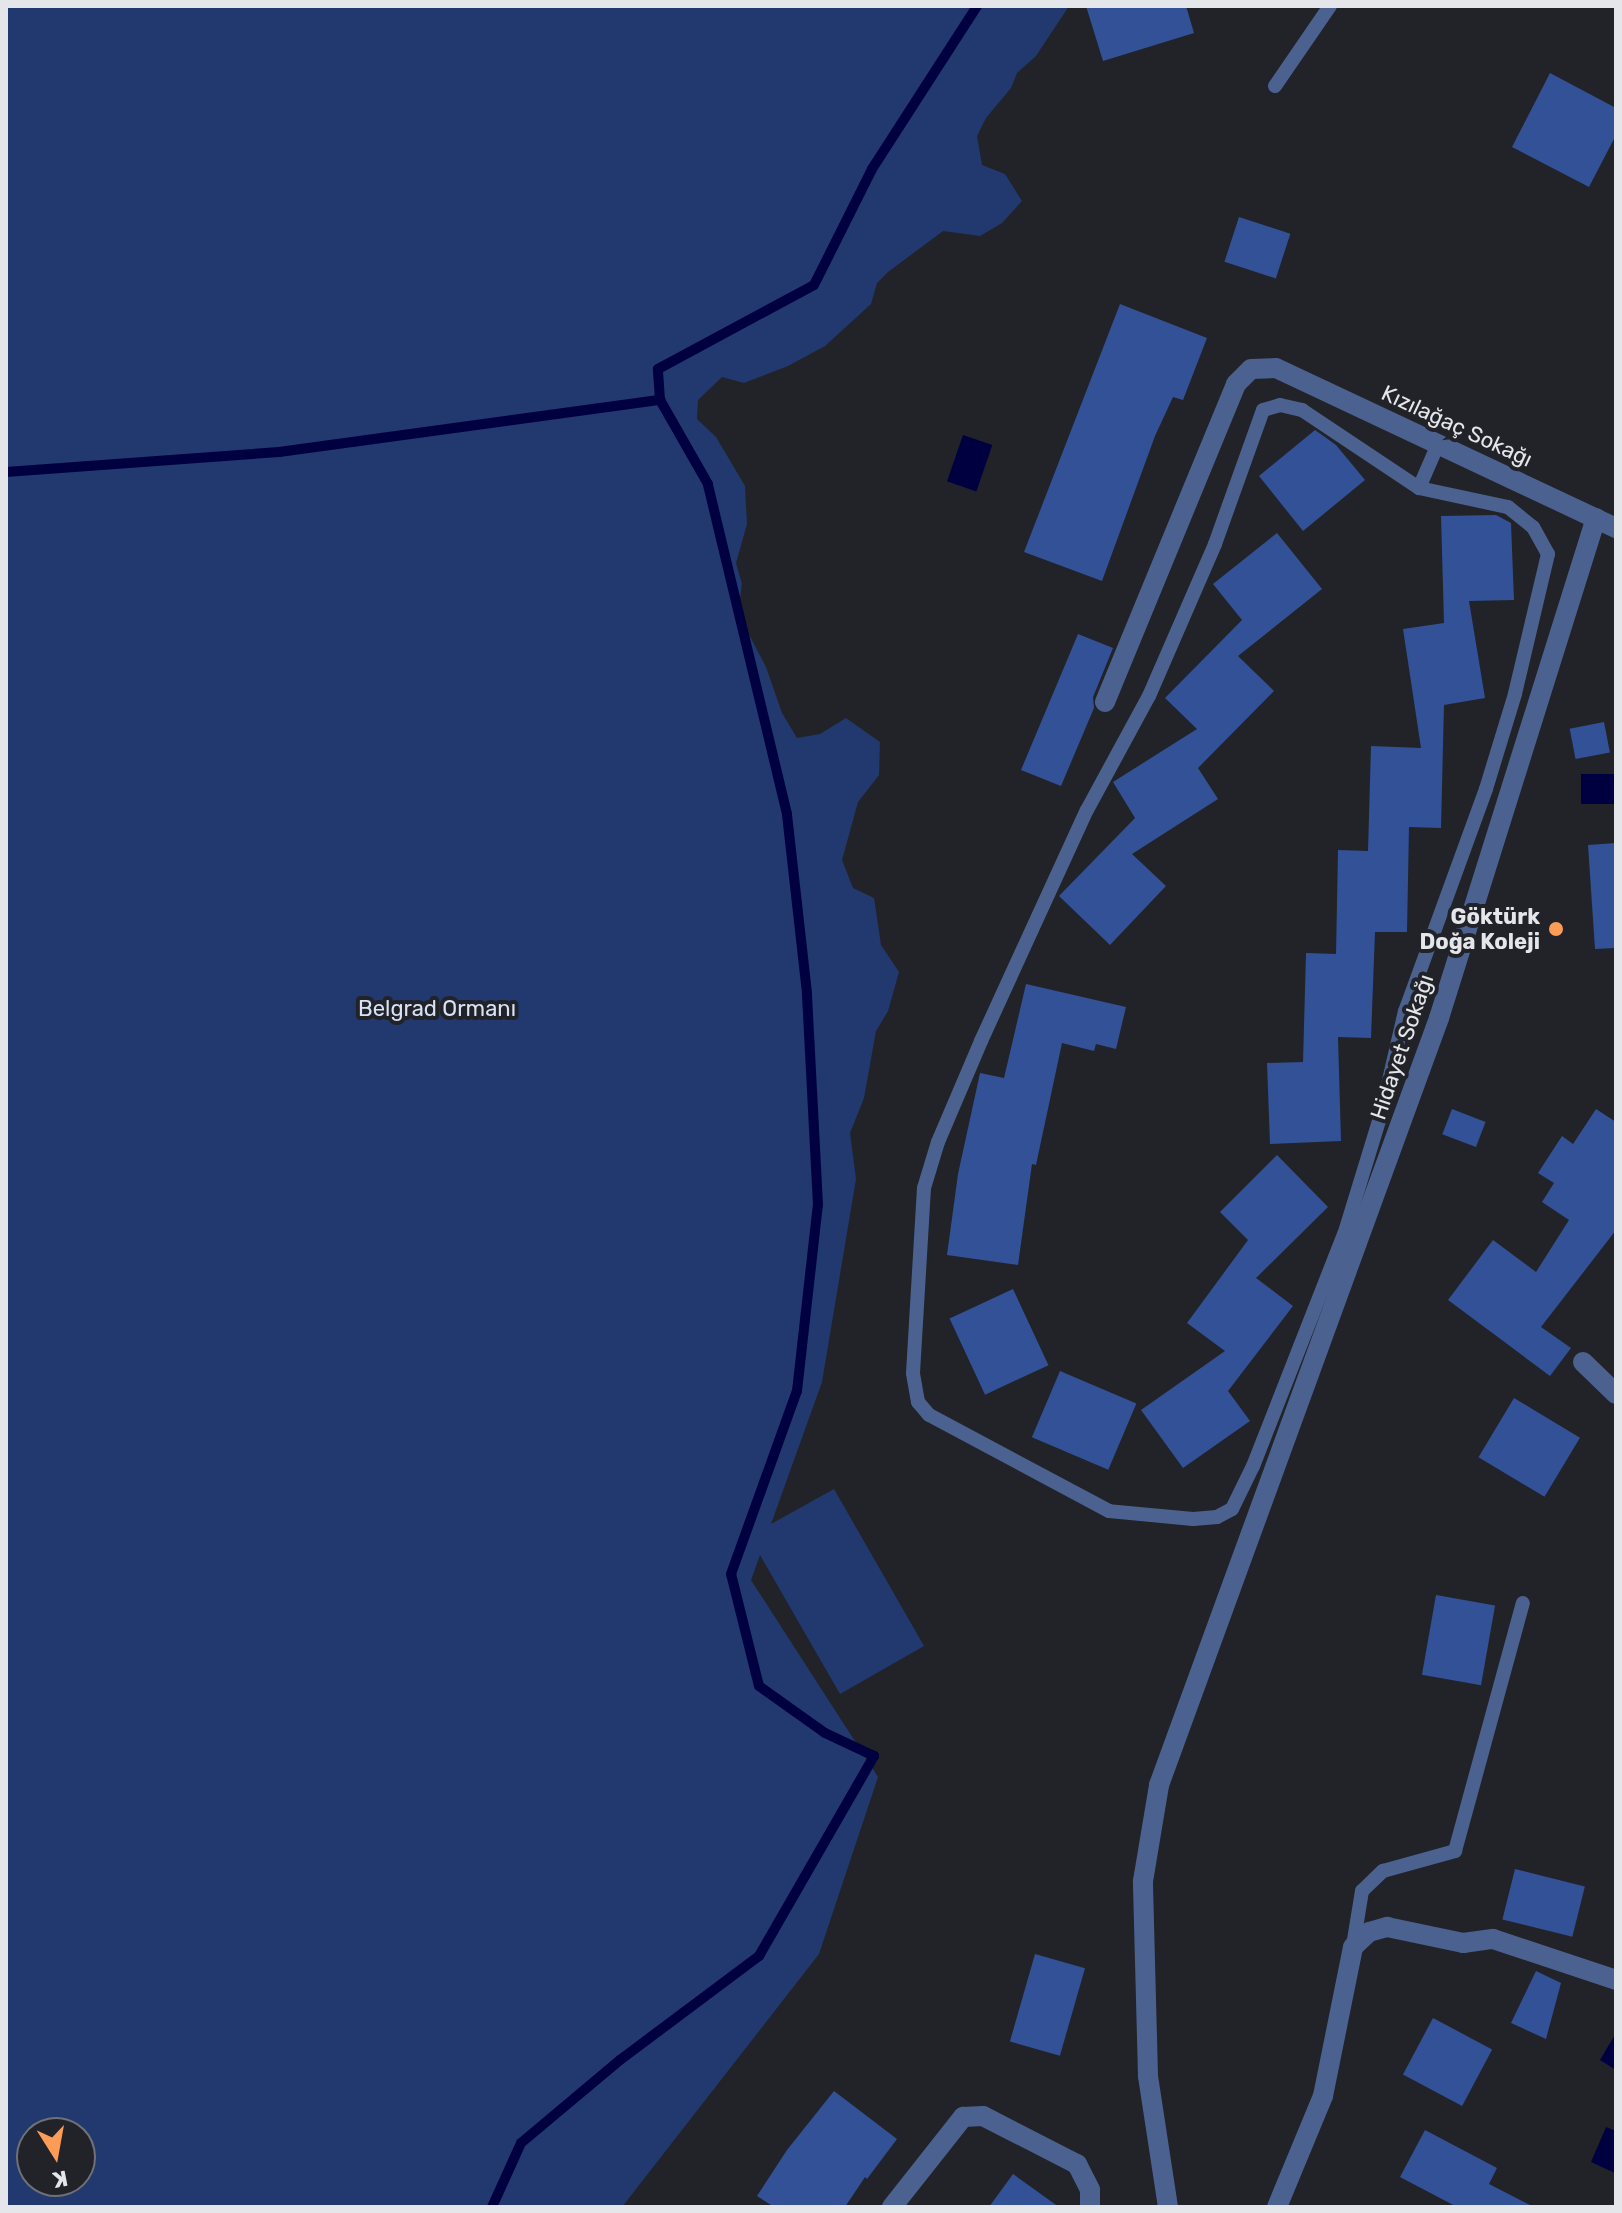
<!DOCTYPE html>
<html>
<head>
<meta charset="utf-8">
<style>
	body { margin:0 }
	#map { position:relative; width:1622px; height:2213px; overflow:hidden; background:#212328; font-family:Rubik,sans-serif }
	div>[style] { position:absolute }
	.green>* { inset:0; background:#21396f }
	.water>* { inset:0; background:#000040; transform-origin:0 0 }
	.stream>* { height:10px; margin:-5px; padding:0 5px; transform-origin:5px; border-radius:5px; background:#000040 }
	.building>* { inset:0; background:#325197; transform-origin:0 0 }
	.service>* { height:14px; margin:-7px; padding:0 7px; transform-origin:7px; border-radius:7px; background:#4b6291 }
	.minor>* { height:20px; margin:-10px; padding:0 10px; transform-origin:10px; border-radius:10px; background:#4b6291 }
	.dots>* { width:22px; height:22px; translate:-50% -50%; box-sizing:border-box; border:4px solid #212328; border-radius:50% }
	span { translate:-50% -50%; white-space:nowrap; text-align:center; line-height:1.15; -webkit-text-stroke:8px #212328; paint-order:stroke }
	.street-label { font-size:22px; color:#e4e6e9 }
	.poi-label { font-size:22px; color:#e4e6e9; font-weight:700 }
	.right { translate:-100% -50%; text-align:right }
	.park-label { font-size:22px; color:#d8e2f7 }
	.frame { position:absolute; inset:0; border:8px solid #e4e6e9; pointer-events:none }
	.north { position:absolute; left:16px; top:2117px; width:80px; height:80px; box-sizing:border-box; background:#212328; border:2px solid #6f7175; border-radius:50%; rotate:169deg; font-size:22px; font-weight:700; line-height:32px; text-align:center; color:#e4e6e9 }
	.north::after { content:''; display:block; margin:auto; width:28px; height:36px; background:#fd9c57; clip-path:polygon(50% 0,100% 100%,50% 72%,0 100%) }
</style>
</head>
<body>
<div id="map">
	<div class="green">
		<i style="clip-path:polygon(evenodd,6px 6px,1069px 6px,1036px 56px,1017px 73px,1011px 88px,986px 118px,977px 136px,982px 165px,1005px 174px,1022px 201px,1002px 223px,980px 236px,943px 231px,888px 272px,877px 283px,871px 304px,825px 346px,788px 366px,744px 383px,722px 377px,698px 400px,697px 419px,716px 437px,745px 486px,747px 524px,736px 563px,742px 584px,739px 605px,744px 625px,766px 667px,782px 713px,797px 738px,820px 734px,846px 718px,880px 742px,879px 775px,858px 802px,842px 860px,853px 888px,874px 898px,881px 945px,899px 972px,888px 1011px,876px 1031px,864px 1098px,850px 1133px,856px 1179px,822px 1382px,771px 1524px,834px 1489px,924px 1646px,840px 1694px,760px 1555px,751px 1580px,878px 1777px,819px 1954px,622px 2207px,6px 2207px,6px 6px,32px 2133px,80px 2133px,80px 2181px,32px 2181px,32px 2133px)"></i>
	</div>
	<div class="water">
		<i style="left:963px;top:435px;width:31px;height:49px;rotate:19deg"></i>
		<i style="left:1616px;top:774px;width:30px;height:35px;rotate:90deg"></i>
		<i style="clip-path:polygon(1616px 2033px,1616px 2070px,1600px 2060px)"></i>
		<i style="clip-path:polygon(1606px 2127px,1616px 2131px,1615px 2173px,1591px 2162px)"></i>
	</div>
	<div class="stream">
		<i style="left:6px;top:472px;width:274px;rotate:-4.2deg"></i>
		<i style="left:279px;top:452px;width:385px;rotate:-7.8deg"></i>
		<i style="left:492px;top:2207px;width:70px;rotate:-65.6deg"></i>
		<i style="left:521px;top:2143px;width:129px;rotate:-40deg"></i>
		<i style="left:620px;top:2060px;width:174px;rotate:-36.8deg"></i>
		<i style="left:759px;top:1956px;width:231px;rotate:-60.1deg"></i>
		<i style="left:874px;top:1756px;width:54px;rotate:-154.9deg"></i>
		<i style="left:825px;top:1733px;width:81px;rotate:-144.5deg"></i>
		<i style="left:759px;top:1686px;width:115px;rotate:-104deg"></i>
		<i style="left:731px;top:1574px;width:195px;rotate:-70.2deg"></i>
		<i style="left:797px;top:1391px;width:187px;rotate:-83.6deg"></i>
		<i style="left:818px;top:1205px;width:212px;rotate:-93deg"></i>
		<i style="left:807px;top:993px;width:180px;rotate:-96.4deg"></i>
		<i style="left:787px;top:814px;width:339px;rotate:-103.5deg"></i>
		<i style="left:708px;top:484px;width:97px;rotate:-119.7deg"></i>
		<i style="left:660px;top:400px;width:31px;rotate:-94deg"></i>
		<i style="left:658px;top:369px;width:177px;rotate:-28.3deg"></i>
		<i style="left:814px;top:285px;width:130px;rotate:-63.4deg"></i>
		<i style="left:872px;top:169px;width:194px;rotate:-57.2deg"></i>
	</div>
	<div class="building">
		<i style="clip-path:polygon(1086px 6px,1186px 6px,1194px 33px,1103px 61px)"></i>
		<i style="clip-path:polygon(1550px 73px,1616px 108px,1616px 135px,1589px 187px,1512px 147px)"></i>
		<i style="left:1239px;top:217px;width:54px;height:47px;rotate:18deg"></i>
		<i style="clip-path:polygon(1120px 304px,1207px 338px,1183px 400px,1173px 397px,1155px 436px,1102px 581px,1024px 552px)"></i>
		<i style="clip-path:polygon(1315px 430px,1336px 445px,1365px 480px,1303px 531px,1259px 476px)"></i>
		<i style="clip-path:polygon(1496px 515px,1511px 523px,1514px 600px,1469px 601px,1485px 698px,1444px 705px,1441px 828px,1409px 827px,1407px 932px,1375px 932px,1371px 1038px,1338px 1037px,1341px 1141px,1270px 1144px,1267px 1063px,1303px 1062px,1306px 953px,1336px 954px,1338px 850px,1368px 851px,1371px 746px,1421px 748px,1403px 629px,1444px 623px,1441px 516px)"></i>
		<i style="clip-path:polygon(1277px 533px,1322px 589px,1238px 656px,1274px 691px,1198px 768px,1218px 799px,1132px 854px,1166px 886px,1110px 945px,1059px 896px,1135px 818px,1113px 782px,1197px 729px,1165px 698px,1242px 620px,1213px 584px)"></i>
		<i style="clip-path:polygon(1078px 634px,1113px 648px,1093px 697px,1094px 708px,1061px 786px,1021px 770px)"></i>
		<i style="left:1604px;top:722px;width:31px;height:35px;rotate:79deg"></i>
		<i style="clip-path:polygon(1616px 843px,1616px 948px,1595px 949px,1588px 845px)"></i>
		<i style="clip-path:polygon(1026px 984px,1126px 1007px,1116px 1049px,1096px 1044px,1094px 1051px,1062px 1043px,1036px 1165px,1032px 1164px,1018px 1265px,947px 1255px,958px 1174px,980px 1073px,1004px 1078px)"></i>
		<i style="left:1452px;top:1109px;width:36px;height:27px;rotate:21deg"></i>
		<i style="clip-path:polygon(1596px 1109px,1616px 1122px,1616px 1230px,1541px 1327px,1571px 1348px,1550px 1376px,1448px 1300px,1493px 1240px,1536px 1272px,1569px 1220px,1542px 1202px,1554px 1183px,1538px 1173px,1562px 1136px,1573px 1144px)"></i>
		<i style="clip-path:polygon(1277px 1155px,1328px 1207px,1256px 1278px,1293px 1306px,1228px 1391px,1250px 1421px,1183px 1468px,1141px 1410px,1225px 1351px,1187px 1323px,1248px 1240px,1220px 1212px)"></i>
		<i style="left:1013px;top:1289px;width:84px;height:70px;rotate:65deg"></i>
		<i style="left:1060px;top:1371px;width:83px;height:72px;rotate:23deg"></i>
		<i style="left:1514px;top:1398px;width:77px;height:69px;rotate:31deg"></i>
		<i style="left:1436px;top:1595px;width:60px;height:81px;rotate:10deg"></i>
		<i style="left:1515px;top:1869px;width:72px;height:52px;rotate:14deg"></i>
		<i style="left:1035px;top:1954px;width:52px;height:91px;rotate:16deg"></i>
		<i style="clip-path:polygon(1536px 1971px,1561px 1983px,1546px 2039px,1511px 2023px)"></i>
		<i style="left:1433px;top:2018px;width:67px;height:64px;rotate:28deg"></i>
		<i style="clip-path:polygon(834px 2091px,897px 2139px,867px 2179px,865px 2177px,845px 2207px,774px 2207px,757px 2196px,787px 2150px)"></i>
		<i style="clip-path:polygon(1425px 2130px,1497px 2168px,1489px 2184px,1534px 2207px,1457px 2207px,1400px 2177px)"></i>
		<i style="clip-path:polygon(1013px 2174px,1059px 2207px,989px 2207px)"></i>
	</div>
	<div class="service">
		<i style="left:1275px;top:86px;width:97px;rotate:-55.5deg"></i>
		<i style="left:1280px;top:405px;width:23px;rotate:13deg"></i>
		<i style="left:1302px;top:410px;width:141px;rotate:33.7deg"></i>
		<i style="left:1419px;top:488px;width:91px;rotate:12.1deg"></i>
		<i style="left:1508px;top:507px;width:32px;rotate:39deg"></i>
		<i style="left:1533px;top:527px;width:31px;rotate:61deg"></i>
		<i style="left:1548px;top:554px;width:144px;rotate:103.3deg"></i>
		<i style="left:1515px;top:694px;width:99px;rotate:107deg"></i>
		<i style="left:1486px;top:789px;width:236px;rotate:110deg"></i>
		<i style="left:1405px;top:1011px;width:103px;rotate:103deg"></i>
		<i style="left:1382px;top:1111px;width:123px;rotate:107deg"></i>
		<i style="left:1346px;top:1229px;width:255px;rotate:111.4deg"></i>
		<i style="left:1253px;top:1466px;width:48px;rotate:116deg"></i>
		<i style="left:1232px;top:1509px;width:17px;rotate:152deg"></i>
		<i style="left:1217px;top:1517px;width:24px;rotate:175deg"></i>
		<i style="left:1193px;top:1519px;width:84px;rotate:-174.6deg"></i>
		<i style="left:1109px;top:1511px;width:204px;rotate:-151.9deg"></i>
		<i style="left:929px;top:1415px;width:17px;rotate:-130deg"></i>
		<i style="left:918px;top:1402px;width:29px;rotate:-100deg"></i>
		<i style="left:913px;top:1373px;width:185px;rotate:-86.6deg"></i>
		<i style="left:924px;top:1188px;width:48px;rotate:-73.1deg"></i>
		<i style="left:938px;top:1142px;width:110px;rotate:-66.9deg"></i>
		<i style="left:981px;top:1041px;width:254px;rotate:-65.4deg"></i>
		<i style="left:1087px;top:810px;width:130px;rotate:-61.5deg"></i>
		<i style="left:1149px;top:696px;width:166px;rotate:-66.5deg"></i>
		<i style="left:1215px;top:544px;width:142px;rotate:-70.3deg"></i>
		<i style="left:1263px;top:410px;width:18px;rotate:-16deg"></i>
		<i style="left:1419px;top:488px;width:48px;rotate:-66.6deg"></i>
		<i style="left:1353px;top:1946px;width:56px;rotate:-80.7deg"></i>
		<i style="left:1362px;top:1891px;width:29px;rotate:-44deg"></i>
		<i style="left:1383px;top:1871px;width:75px;rotate:-15.5deg"></i>
		<i style="left:1455px;top:1851px;width:257px;rotate:-74.7deg"></i>
	</div>
	<div class="minor">
		<i style="left:1105px;top:702px;width:344px;rotate:-67.6deg"></i>
		<i style="left:1236px;top:384px;width:21px;rotate:-45deg"></i>
		<i style="left:1251px;top:369px;width:25px;rotate:-2deg"></i>
		<i style="left:1276px;top:368px;width:376px;rotate:25.2deg"></i>
		<i style="left:1583px;top:1362px;width:46px;rotate:44.1deg"></i>
		<i style="left:892px;top:2207px;width:115px;rotate:-51.7deg"></i>
		<i style="left:963px;top:2117px;width:20px;rotate:-3deg"></i>
		<i style="left:983px;top:2116px;width:106px;rotate:27.1deg"></i>
		<i style="left:1077px;top:2164px;width:29px;rotate:63deg"></i>
		<i style="left:1090px;top:2190px;width:17px;rotate:90deg"></i>
		<i style="left:1168px;top:2207px;width:133px;rotate:-98.7deg"></i>
		<i style="left:1148px;top:2076px;width:195px;rotate:-91.5deg"></i>
		<i style="left:1143px;top:1881px;width:97px;rotate:-80.5deg"></i>
		<i style="left:1159px;top:1785px;width:817px;rotate:-69.94deg"></i>
		<i style="left:1439px;top:1018px;width:524px;rotate:-72.57deg"></i>
		<i style="left:1277px;top:2207px;width:120px;rotate:-67.5deg"></i>
		<i style="left:1323px;top:2096px;width:152px;rotate:-78.6deg"></i>
		<i style="left:1353px;top:1947px;width:22px;rotate:-43deg"></i>
		<i style="left:1369px;top:1932px;width:19px;rotate:-16deg"></i>
		<i style="left:1387px;top:1927px;width:78px;rotate:11.9deg"></i>
		<i style="left:1463px;top:1943px;width:30px;rotate:-8deg"></i>
		<i style="left:1493px;top:1939px;width:130px;rotate:18.4deg"></i>
	</div>
	<div class="dots">
		<i style="left:1556px;top:929px;background:#fd9c57"></i>
	</div>
	<div class="street-label">
		<span style="left:1457px;top:426px;rotate:25deg">Kızılağaç Sokağı</span>
		<span style="left:1402px;top:1047px;rotate:-71deg">Hidayet Sokağı</span>
	</div>
	<div class="poi-label">
		<span class="right" style="left:1540px;top:929px">Göktürk<br>Doğa Koleji</span>
	</div>
	<div class="park-label">
		<span style="left:437px;top:1009px">Belgrad Ormanı</span>
	</div>
	<div class="frame"></div>
	<div class="north">K</div>
</div>
</body>
</html>
